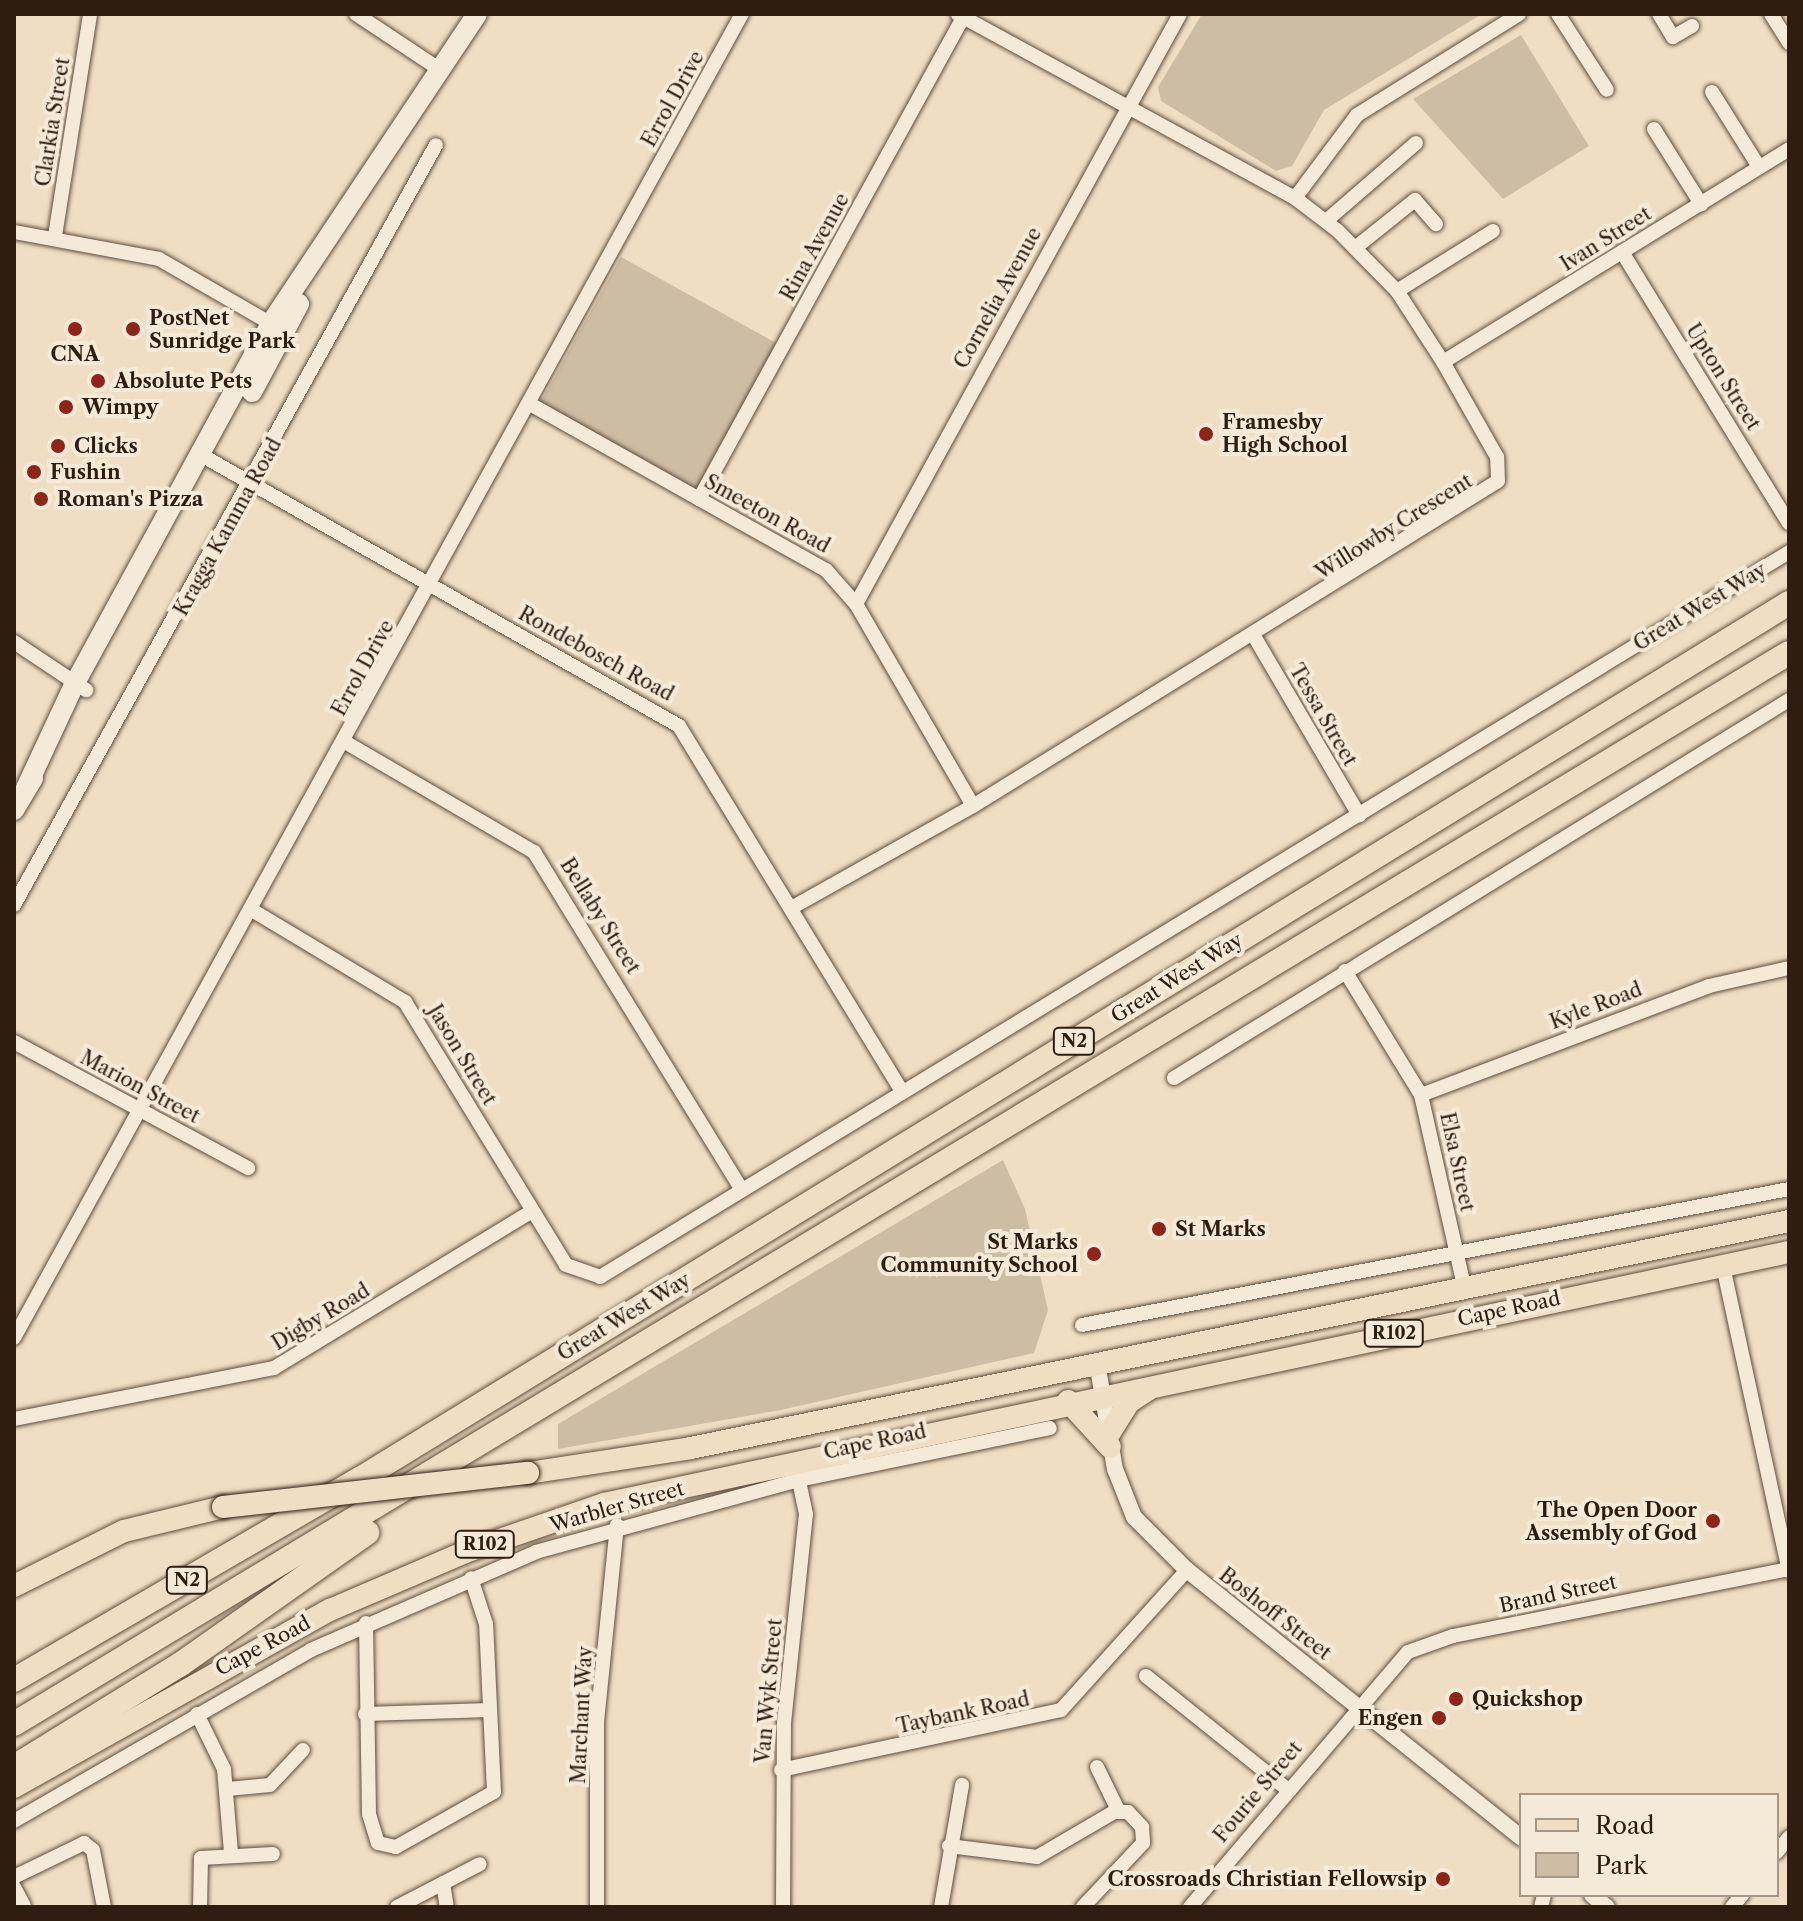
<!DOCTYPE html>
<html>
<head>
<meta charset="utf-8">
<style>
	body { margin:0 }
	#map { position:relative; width:1803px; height:1921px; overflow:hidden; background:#efdec3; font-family:"Libre Caslon Text",serif }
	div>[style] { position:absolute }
	.green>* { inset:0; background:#cebda5; transform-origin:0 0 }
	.roads { filter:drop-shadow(0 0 2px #5f4d3e) drop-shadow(0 0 2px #5f4d3e) }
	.minor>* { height:14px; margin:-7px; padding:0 7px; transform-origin:7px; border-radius:7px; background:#f5ead8 }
	.tertiary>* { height:16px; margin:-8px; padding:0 8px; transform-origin:8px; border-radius:8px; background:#f5ead8 }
	.secondary>* { height:20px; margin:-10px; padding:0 10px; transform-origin:10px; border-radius:10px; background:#f5ead8 }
	.primary>* { height:22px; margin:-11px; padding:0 11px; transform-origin:11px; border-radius:11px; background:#efdec3 }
	.motorway>* { height:24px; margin:-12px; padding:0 12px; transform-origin:12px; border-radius:12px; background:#efdec3 }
	.bridges { filter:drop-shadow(0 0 2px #2f1d11) drop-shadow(0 0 2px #2f1d11) }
	.primary-bridge>* { height:22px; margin:-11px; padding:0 11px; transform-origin:11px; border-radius:11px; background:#efdec3 }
	.dots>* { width:22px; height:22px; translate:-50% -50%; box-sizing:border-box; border:4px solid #f5ead8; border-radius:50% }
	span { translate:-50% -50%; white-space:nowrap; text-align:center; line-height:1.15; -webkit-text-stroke:8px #f5ead8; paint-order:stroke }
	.shield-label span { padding:2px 6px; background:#f5ead8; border:2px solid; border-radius:6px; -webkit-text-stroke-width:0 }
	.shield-label { font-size:18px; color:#2f1d11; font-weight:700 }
	.street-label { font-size:20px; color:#2f1d11 }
	.poi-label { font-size:20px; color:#2f1d11; font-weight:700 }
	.left { translate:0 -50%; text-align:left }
	.right { translate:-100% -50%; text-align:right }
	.frame { position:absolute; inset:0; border:16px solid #2f1d11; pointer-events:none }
	.legend { position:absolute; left:1519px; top:1793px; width:260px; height:104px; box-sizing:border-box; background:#f5ead8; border:2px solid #a69888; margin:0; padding:10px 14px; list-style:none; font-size:24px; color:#2f1d11 }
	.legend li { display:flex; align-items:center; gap:16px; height:40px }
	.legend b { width:40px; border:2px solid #a69888 }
</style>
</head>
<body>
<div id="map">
	<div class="green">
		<i style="clip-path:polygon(1202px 14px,1482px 14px,1324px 110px,1292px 166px,1276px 171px,1161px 101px,1158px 87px)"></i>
		<i style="clip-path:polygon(1521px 35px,1589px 146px,1503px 199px,1413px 99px)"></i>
		<i style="left:621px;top:257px;width:181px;height:170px;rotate:29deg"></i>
		<i style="clip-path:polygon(1003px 1160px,1025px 1209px,1048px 1310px,1034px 1353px,781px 1410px,558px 1449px,558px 1424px)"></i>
	</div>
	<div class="roads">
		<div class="minor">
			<i style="left:356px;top:14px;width:100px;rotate:33.5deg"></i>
			<i style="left:1558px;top:14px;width:90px;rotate:57.2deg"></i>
			<i style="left:1659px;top:14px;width:27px;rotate:59deg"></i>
			<i style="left:1673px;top:37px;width:22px;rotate:-30deg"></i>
			<i style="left:1771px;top:14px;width:34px;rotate:58deg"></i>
			<i style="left:1712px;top:92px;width:89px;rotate:57.9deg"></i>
			<i style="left:1654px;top:129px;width:89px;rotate:57.9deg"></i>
			<i style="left:1295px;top:198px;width:104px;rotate:-53.2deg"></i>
			<i style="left:1357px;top:115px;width:191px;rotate:-31.9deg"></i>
			<i style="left:1326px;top:221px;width:119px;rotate:-40.9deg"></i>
			<i style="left:14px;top:232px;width:147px;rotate:10.5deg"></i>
			<i style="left:159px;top:259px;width:136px;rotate:30deg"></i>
			<i style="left:55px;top:236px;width:225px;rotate:-81deg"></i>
			<i style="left:1355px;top:248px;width:77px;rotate:-38.7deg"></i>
			<i style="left:1415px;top:200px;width:32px;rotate:49deg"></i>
			<i style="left:1622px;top:252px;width:318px;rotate:58.4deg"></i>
			<i style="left:1397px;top:291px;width:113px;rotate:-32deg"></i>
			<i style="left:1443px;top:362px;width:406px;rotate:-31.6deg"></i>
			<i style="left:530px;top:404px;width:339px;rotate:29.3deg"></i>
			<i style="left:826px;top:570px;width:45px;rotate:48.6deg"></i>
			<i style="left:856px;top:604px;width:233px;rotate:59.9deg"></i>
			<i style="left:203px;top:456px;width:547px;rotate:29.56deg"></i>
			<i style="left:679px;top:726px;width:428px;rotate:58.6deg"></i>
			<i style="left:699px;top:499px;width:553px;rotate:-61.26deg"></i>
			<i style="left:856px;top:604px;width:673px;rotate:-61.23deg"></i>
			<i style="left:1254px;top:636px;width:208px;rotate:59.6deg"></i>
			<i style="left:14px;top:642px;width:87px;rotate:33.7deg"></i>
			<i style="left:345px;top:742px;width:219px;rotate:30.2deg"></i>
			<i style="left:534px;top:852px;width:397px;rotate:58.4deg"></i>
			<i style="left:14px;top:905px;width:869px;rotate:-60.96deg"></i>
			<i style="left:793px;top:907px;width:206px;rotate:-29.3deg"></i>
			<i style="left:973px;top:806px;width:617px;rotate:-31.76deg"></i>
			<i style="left:1498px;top:481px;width:24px;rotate:-92deg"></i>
			<i style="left:1497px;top:457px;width:109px;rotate:-119.6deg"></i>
			<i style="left:1443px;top:362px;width:85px;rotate:-122.9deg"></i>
			<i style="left:1397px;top:291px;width:84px;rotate:-134.5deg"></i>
			<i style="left:1338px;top:231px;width:54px;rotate:-142.5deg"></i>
			<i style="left:1295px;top:198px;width:384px;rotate:-151.4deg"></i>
			<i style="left:252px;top:910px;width:179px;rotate:31deg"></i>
			<i style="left:405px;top:1002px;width:308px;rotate:58.5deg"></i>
			<i style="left:566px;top:1265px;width:36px;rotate:19deg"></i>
			<i style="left:600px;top:1277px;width:1393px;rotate:-31.37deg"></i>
			<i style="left:1345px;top:971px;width:145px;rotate:58.5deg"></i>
			<i style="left:1421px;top:1095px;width:196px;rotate:77.3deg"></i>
			<i style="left:14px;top:1042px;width:266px;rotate:28.3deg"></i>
			<i style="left:1174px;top:1078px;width:722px;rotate:-31.58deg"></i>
			<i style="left:1421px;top:1095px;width:308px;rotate:-20.7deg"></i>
			<i style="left:1709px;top:986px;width:82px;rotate:-12.7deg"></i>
			<i style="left:1723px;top:1266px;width:312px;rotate:77.8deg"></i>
			<i style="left:1082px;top:1325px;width:720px;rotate:-10.89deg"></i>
			<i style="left:14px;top:1338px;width:1511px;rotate:-61.2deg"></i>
			<i style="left:14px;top:1419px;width:265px;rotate:-11.1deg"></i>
			<i style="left:274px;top:1368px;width:302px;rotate:-31.3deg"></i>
			<i style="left:366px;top:1623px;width:191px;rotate:89.1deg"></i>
			<i style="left:369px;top:1814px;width:30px;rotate:73deg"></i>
			<i style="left:378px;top:1843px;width:18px;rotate:13deg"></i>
			<i style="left:396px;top:1847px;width:112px;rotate:-29.3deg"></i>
			<i style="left:494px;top:1792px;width:168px;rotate:-92.7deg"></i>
			<i style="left:486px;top:1624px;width:48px;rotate:-108.1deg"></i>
			<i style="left:1146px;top:1676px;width:181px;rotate:38.7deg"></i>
			<i style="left:197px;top:1714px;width:61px;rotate:63.9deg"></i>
			<i style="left:224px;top:1769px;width:84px;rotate:85.2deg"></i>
			<i style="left:365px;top:1714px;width:125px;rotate:-1.8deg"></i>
			<i style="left:1097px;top:1767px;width:48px;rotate:64deg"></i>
			<i style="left:781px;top:1770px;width:286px;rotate:-12.1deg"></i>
			<i style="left:1061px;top:1710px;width:188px;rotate:-48deg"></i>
			<i style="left:228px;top:1789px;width:42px;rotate:-5.4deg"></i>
			<i style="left:270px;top:1785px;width:48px;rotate:-46.7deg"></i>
			<i style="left:14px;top:1821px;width:343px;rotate:-29.9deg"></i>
			<i style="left:311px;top:1650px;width:245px;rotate:-23.5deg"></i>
			<i style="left:536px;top:1552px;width:273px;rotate:-15.3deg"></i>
			<i style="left:799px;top:1480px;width:256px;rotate:-11.7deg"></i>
			<i style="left:949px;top:1846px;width:89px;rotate:7.1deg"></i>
			<i style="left:1037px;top:1857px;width:89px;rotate:-30.3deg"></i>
			<i style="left:1114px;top:1812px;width:14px"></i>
			<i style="left:1128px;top:1812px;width:21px;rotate:47deg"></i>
			<i style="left:1142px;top:1827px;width:16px;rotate:86deg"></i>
			<i style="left:1143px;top:1843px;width:88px;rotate:133.2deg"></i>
			<i style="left:1777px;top:1852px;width:19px;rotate:-51deg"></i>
			<i style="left:14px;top:1877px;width:78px;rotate:-25.9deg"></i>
			<i style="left:84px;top:1843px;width:11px;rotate:38deg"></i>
			<i style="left:93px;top:1850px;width:58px;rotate:79.1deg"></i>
			<i style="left:443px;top:1883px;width:24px;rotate:81deg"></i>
			<i style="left:14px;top:1887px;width:21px;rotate:62deg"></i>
			<i style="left:200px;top:1907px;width:49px;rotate:-88.8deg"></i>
			<i style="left:201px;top:1858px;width:72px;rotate:-3.2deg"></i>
			<i style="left:397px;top:1907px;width:93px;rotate:-27.4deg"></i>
			<i style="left:597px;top:1907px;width:185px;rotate:-90deg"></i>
			<i style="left:597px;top:1722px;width:198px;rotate:-84.2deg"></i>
			<i style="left:783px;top:1907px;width:184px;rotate:-89.7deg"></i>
			<i style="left:784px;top:1723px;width:210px;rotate:-84deg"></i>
			<i style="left:806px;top:1514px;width:35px;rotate:-102deg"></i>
			<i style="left:941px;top:1907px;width:124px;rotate:-80.2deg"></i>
			<i style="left:1190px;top:1907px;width:335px;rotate:-49.5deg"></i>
			<i style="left:1408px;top:1652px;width:48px;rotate:-19.6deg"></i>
			<i style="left:1453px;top:1636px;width:343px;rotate:-11.3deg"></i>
			<i style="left:1541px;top:1907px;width:12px;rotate:-76deg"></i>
			<i style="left:1732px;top:1907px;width:16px;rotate:-50deg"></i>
		</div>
		<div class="tertiary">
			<i style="left:1097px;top:1362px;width:109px;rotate:80.5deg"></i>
			<i style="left:1115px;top:1469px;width:52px;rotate:68.4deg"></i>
			<i style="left:1134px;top:1517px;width:75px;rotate:45deg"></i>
			<i style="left:1187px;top:1570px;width:428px;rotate:38.7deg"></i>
			<i style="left:1592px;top:1895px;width:19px;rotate:39deg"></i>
		</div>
		<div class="secondary">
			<i style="left:252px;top:392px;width:100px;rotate:-61.9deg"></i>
			<i style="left:26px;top:788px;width:116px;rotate:-65deg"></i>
			<i style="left:75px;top:683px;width:410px;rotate:-61.4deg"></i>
			<i style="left:271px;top:323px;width:371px;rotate:-56.3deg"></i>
			<i style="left:14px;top:810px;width:37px;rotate:-59deg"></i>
		</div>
		<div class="primary">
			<i style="left:1068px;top:1401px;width:62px;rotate:47.6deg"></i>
			<i style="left:1109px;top:1434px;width:38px;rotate:-58deg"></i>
			<i style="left:1129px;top:1402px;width:24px;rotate:-33deg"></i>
			<i style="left:528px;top:1473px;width:165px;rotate:-8.7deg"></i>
			<i style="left:691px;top:1448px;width:1121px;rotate:-11.68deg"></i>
			<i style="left:14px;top:1586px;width:123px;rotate:-26.6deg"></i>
			<i style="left:124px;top:1531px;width:102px;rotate:-13.6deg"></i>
			<i style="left:14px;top:1787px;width:362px;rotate:-29.3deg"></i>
			<i style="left:330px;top:1610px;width:147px;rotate:-23.2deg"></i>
			<i style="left:465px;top:1552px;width:147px;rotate:-19.1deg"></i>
			<i style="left:604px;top:1504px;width:1211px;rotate:-12.01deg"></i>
		</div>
		<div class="motorway">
			<i style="left:14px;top:1680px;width:400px;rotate:-30.2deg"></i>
			<i style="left:360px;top:1479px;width:1676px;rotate:-31.51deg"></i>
			<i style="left:14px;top:1724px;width:2073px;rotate:-31.11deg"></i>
			<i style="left:14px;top:1767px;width:196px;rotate:-31.7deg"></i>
			<i style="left:181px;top:1664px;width:228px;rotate:-35.2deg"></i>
		</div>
	</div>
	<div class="bridges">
		<div class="primary-bridge">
			<i style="left:223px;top:1507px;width:307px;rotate:-6.4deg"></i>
		</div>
	</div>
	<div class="dots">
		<i style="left:75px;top:329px;background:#8f2418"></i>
		<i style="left:133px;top:329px;background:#8f2418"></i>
		<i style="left:98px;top:381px;background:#8f2418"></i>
		<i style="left:66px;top:407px;background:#8f2418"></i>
		<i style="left:1206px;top:434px;background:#8f2418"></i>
		<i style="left:58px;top:446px;background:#8f2418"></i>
		<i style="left:34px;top:472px;background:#8f2418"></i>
		<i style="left:41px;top:499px;background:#8f2418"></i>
		<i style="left:1159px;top:1229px;background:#8f2418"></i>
		<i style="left:1094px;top:1254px;background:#8f2418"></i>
		<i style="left:1713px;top:1521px;background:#8f2418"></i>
		<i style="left:1456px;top:1699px;background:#8f2418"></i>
		<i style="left:1439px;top:1718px;background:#8f2418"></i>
		<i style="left:1443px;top:1879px;background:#8f2418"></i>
	</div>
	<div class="shield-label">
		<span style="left:1074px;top:1041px">N2</span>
		<span style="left:1394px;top:1333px">R102</span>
		<span style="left:485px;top:1544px">R102</span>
		<span style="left:187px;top:1580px">N2</span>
	</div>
	<div class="street-label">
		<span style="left:673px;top:99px;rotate:-61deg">Errol Drive</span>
		<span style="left:53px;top:122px;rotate:-81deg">Clarkia Street</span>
		<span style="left:1606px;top:239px;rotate:-32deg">Ivan Street</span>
		<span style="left:815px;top:247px;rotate:-61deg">Rina Avenue</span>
		<span style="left:998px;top:298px;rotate:-61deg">Cornelia Avenue</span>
		<span style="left:1723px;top:377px;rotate:58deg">Upton Street</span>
		<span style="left:767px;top:514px;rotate:29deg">Smeeton Road</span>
		<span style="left:228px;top:527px;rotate:-61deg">Kragga Kamma Road</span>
		<span style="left:1394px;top:527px;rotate:-32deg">Willowby Crescent</span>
		<span style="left:1700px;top:607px;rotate:-31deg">Great West Way</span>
		<span style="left:596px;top:654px;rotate:29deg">Rondebosch Road</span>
		<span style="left:363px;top:668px;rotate:-61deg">Errol Drive</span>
		<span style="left:1323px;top:715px;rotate:60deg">Tessa Street</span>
		<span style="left:600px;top:916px;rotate:58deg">Bellaby Street</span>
		<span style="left:1177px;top:978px;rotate:-32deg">Great West Way</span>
		<span style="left:1596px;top:1006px;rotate:-21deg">Kyle Road</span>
		<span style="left:462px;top:1055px;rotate:59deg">Jason Street</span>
		<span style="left:140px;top:1087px;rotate:28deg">Marion Street</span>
		<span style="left:1457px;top:1162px;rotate:78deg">Elsa Street</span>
		<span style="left:1509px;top:1309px;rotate:-12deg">Cape Road</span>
		<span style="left:321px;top:1317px;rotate:-31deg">Digby Road</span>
		<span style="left:624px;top:1317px;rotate:-31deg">Great West Way</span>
		<span style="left:875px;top:1442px;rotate:-12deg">Cape Road</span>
		<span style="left:617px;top:1507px;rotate:-16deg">Warbler Street</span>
		<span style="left:1558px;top:1594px;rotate:-12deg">Brand Street</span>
		<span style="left:1275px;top:1614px;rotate:38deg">Boshoff Street</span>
		<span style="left:263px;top:1646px;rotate:-28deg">Cape Road</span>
		<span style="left:769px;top:1691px;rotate:-85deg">Van Wyk Street</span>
		<span style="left:963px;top:1713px;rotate:-12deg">Taybank Road</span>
		<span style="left:582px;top:1715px;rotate:-87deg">Marchant Way</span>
		<span style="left:1258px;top:1792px;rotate:-50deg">Fourie Street</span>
	</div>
	<div class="poi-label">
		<span class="left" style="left:149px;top:330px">PostNet<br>Sunridge Park</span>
		<span style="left:75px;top:354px">CNA</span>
		<span class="left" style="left:114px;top:381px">Absolute Pets</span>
		<span class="left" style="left:82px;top:407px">Wimpy</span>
		<span class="left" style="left:1222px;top:434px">Framesby<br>High School</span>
		<span class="left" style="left:74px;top:446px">Clicks</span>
		<span class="left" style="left:50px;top:472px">Fushin</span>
		<span class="left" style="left:57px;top:499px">Roman's Pizza</span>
		<span class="left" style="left:1175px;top:1229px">St Marks</span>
		<span class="right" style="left:1078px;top:1254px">St Marks<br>Community School</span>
		<span class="right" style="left:1697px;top:1522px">The Open Door<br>Assembly of God</span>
		<span class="left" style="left:1472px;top:1699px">Quickshop</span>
		<span class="right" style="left:1423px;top:1718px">Engen</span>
		<span class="right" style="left:1427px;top:1879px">Crossroads Christian Fellowsip</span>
	</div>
	<div class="frame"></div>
	<ul class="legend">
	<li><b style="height:10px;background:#efdec3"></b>Road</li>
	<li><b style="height:22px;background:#cebda5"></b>Park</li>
	</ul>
</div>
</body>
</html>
